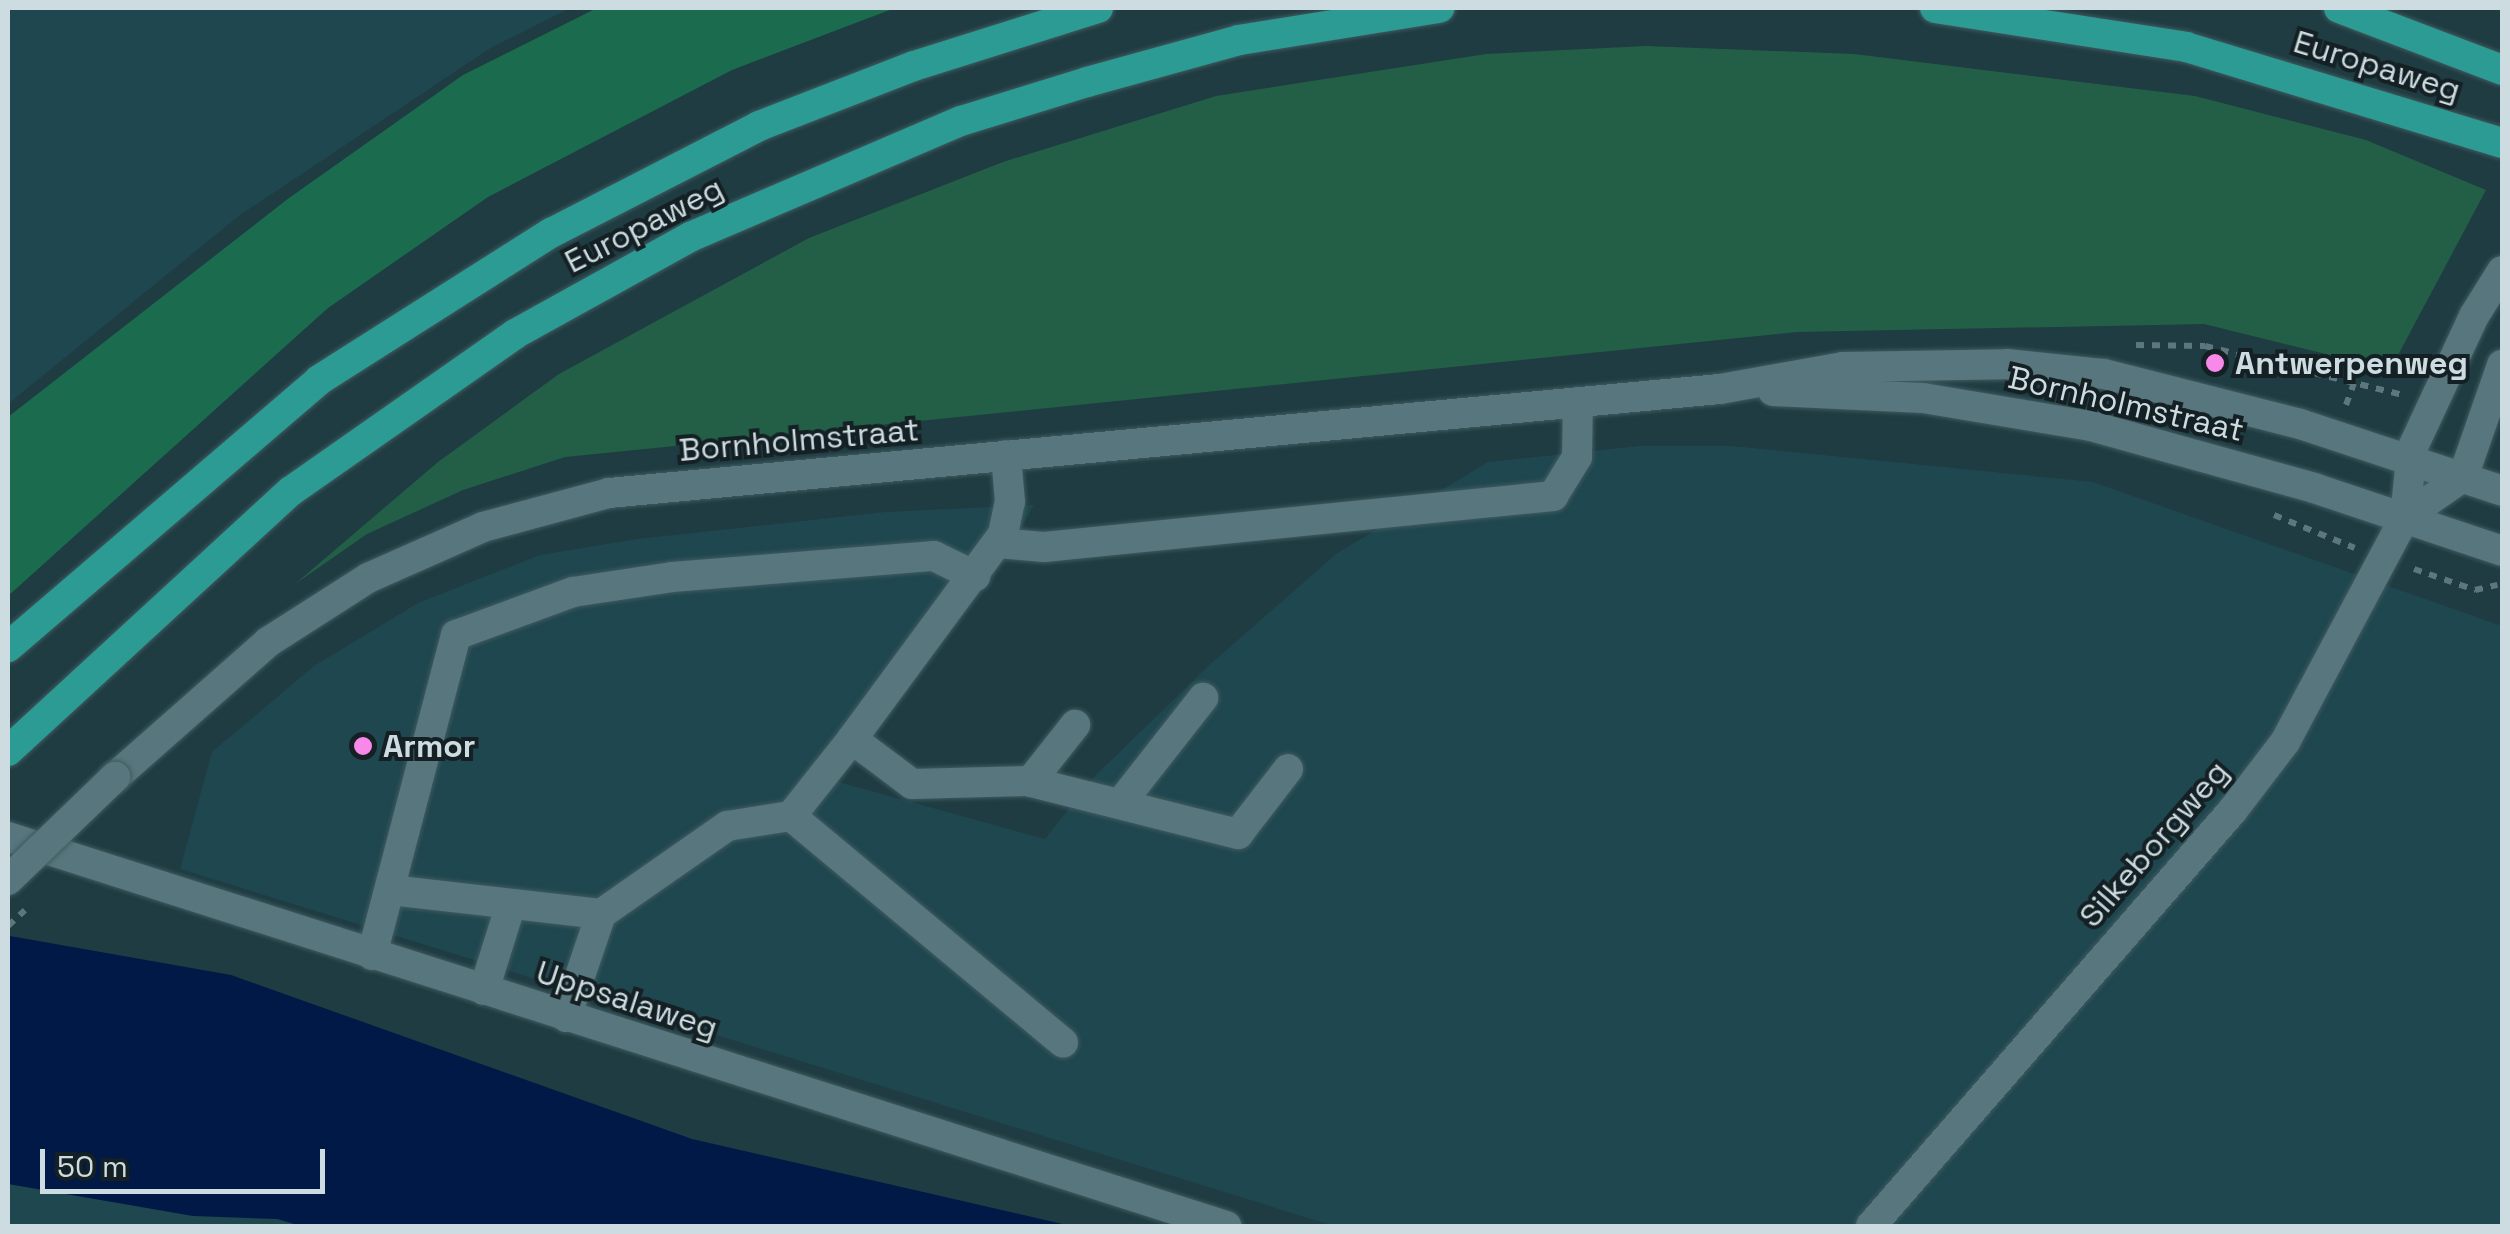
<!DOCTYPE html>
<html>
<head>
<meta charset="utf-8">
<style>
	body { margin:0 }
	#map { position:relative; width:2510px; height:1234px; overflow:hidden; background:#1e3c42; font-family:"Space Grotesk",sans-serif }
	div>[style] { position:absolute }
	.built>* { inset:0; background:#1f474f }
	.green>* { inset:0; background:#235f47 }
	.forest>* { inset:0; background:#1b6c4e }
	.water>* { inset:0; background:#011946 }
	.path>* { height:6px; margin-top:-3px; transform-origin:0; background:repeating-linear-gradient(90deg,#5e777c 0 8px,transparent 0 16px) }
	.roads { filter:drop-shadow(0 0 2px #405a5f) drop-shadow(0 0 2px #405a5f) }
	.minor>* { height:30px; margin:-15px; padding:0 15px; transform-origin:15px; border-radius:15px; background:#57767d }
	.highway>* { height:30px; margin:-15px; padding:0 15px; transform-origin:15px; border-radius:15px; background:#2b9b93 }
	.path-bridge>* { height:6px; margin-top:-3px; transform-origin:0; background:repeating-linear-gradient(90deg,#5e777c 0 8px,transparent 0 16px) }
	.bridges { filter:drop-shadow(0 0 2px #405a5f) drop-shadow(0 0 2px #405a5f) }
	.minor-bridge>* { height:30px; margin:-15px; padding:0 15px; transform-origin:15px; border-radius:15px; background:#57767d }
	.dots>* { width:28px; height:28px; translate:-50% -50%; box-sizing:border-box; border:5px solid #142023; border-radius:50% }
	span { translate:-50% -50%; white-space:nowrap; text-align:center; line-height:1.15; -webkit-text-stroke:8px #142023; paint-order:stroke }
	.street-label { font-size:32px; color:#ccdce0 }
	.poi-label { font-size:32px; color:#ccdce0; font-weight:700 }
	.left { translate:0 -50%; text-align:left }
	.frame { position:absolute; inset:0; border:10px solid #ccdce0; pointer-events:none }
	.scale { position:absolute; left:40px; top:1149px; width:285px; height:45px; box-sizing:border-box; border:5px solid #ccdce0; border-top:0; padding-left:12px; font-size:30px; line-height:35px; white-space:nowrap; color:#ccdce0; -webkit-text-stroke:8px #142023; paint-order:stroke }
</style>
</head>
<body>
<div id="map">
	<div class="built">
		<i style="clip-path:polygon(8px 8px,570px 8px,489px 49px,240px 215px,8px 404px)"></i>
		<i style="clip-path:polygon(1639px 446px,1732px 446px,2093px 482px,2502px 626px,2502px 1226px,1334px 1226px,180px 869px,212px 752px,314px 666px,418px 603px,540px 555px,637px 539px,885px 512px,1034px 505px,994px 575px,835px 781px,1045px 839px,1095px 776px,1206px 668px,1336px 554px,1488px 462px)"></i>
		<i style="clip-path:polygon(8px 1138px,310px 1226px,8px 1226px)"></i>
	</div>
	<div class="green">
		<i style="clip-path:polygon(1646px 46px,1854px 54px,2195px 96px,2366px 140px,2486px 190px,2397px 357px,2379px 367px,2204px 324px,1797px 332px,625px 451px,565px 457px,463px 490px,367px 534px,295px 584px,438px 462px,559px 374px,809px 238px,1003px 162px,1216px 96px,1486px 54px)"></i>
	</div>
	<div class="forest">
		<i style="clip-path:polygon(597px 8px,895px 8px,732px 70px,488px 197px,328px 308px,8px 596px,8px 417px,289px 198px,463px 75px)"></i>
	</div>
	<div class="water">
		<i style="clip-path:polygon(10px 936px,231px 975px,692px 1139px,1071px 1226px,301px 1226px,277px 1219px,193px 1216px,8px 1184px)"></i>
	</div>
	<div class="path">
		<i style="left:2136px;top:345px;width:69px;rotate:0.8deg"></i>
		<i style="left:2205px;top:346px;width:204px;rotate:13.9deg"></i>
		<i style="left:2346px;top:405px;width:23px;rotate:-70deg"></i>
		<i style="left:2274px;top:515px;width:87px;rotate:22.2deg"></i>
		<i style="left:2414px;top:569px;width:65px;rotate:19deg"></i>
		<i style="left:2475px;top:590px;width:23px;rotate:-13deg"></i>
	</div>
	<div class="roads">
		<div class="minor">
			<i style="left:1773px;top:391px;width:150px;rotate:2.7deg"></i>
			<i style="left:1923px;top:398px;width:170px;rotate:9.5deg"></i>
			<i style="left:2091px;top:426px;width:231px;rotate:15.5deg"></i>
			<i style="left:2314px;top:488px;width:198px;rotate:18.5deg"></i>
			<i style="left:2405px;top:517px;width:70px;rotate:-34.6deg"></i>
			<i style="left:2463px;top:477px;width:119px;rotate:-70.8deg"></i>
			<i style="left:998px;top:543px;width:46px;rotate:5deg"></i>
			<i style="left:1044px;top:547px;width:512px;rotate:-5.72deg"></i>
			<i style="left:1553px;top:496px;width:46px;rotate:-58.4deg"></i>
			<i style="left:1577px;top:457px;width:55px;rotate:-89deg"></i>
			<i style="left:852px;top:739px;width:75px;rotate:36.9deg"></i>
			<i style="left:912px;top:784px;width:115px;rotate:-1.5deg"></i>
			<i style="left:1027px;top:781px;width:218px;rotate:14.1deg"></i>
			<i style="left:1238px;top:834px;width:82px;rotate:-52.4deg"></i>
			<i style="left:115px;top:777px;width:204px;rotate:-41.4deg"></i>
			<i style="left:268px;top:642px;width:119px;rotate:-32.6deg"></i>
			<i style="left:368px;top:578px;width:126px;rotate:-23.9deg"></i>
			<i style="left:483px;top:527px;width:131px;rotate:-15.1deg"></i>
			<i style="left:609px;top:493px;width:1116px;rotate:-5.35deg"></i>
			<i style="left:1720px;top:389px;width:125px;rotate:-10.1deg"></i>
			<i style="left:1843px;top:367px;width:164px;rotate:-1deg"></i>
			<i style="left:2007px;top:364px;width:98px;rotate:5.9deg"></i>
			<i style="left:2104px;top:374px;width:202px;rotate:14.3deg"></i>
			<i style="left:2300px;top:424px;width:213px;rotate:18.3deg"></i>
			<i style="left:1030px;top:782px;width:73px;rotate:-51.7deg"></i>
			<i style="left:1120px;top:804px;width:135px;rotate:-51.9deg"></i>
			<i style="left:791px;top:816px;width:354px;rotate:39.8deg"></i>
			<i style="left:8px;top:837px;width:1279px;rotate:17.71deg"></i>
			<i style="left:390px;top:890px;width:212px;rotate:6.5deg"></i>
			<i style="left:372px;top:955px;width:331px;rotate:-75.3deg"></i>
			<i style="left:456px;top:635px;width:125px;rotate:-20.2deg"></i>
			<i style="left:573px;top:592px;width:100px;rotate:-8.6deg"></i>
			<i style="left:672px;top:577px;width:263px;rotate:-4.6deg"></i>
			<i style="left:934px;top:556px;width:46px;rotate:26deg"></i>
			<i style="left:484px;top:990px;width:90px;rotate:-72.6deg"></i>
			<i style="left:566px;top:1017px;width:109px;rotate:-71.2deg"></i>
			<i style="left:601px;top:914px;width:154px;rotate:-34.9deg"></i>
			<i style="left:727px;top:826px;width:65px;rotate:-8.9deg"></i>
			<i style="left:791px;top:816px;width:98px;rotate:-51.6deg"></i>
			<i style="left:852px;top:739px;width:255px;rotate:-53.6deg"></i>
			<i style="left:1003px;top:534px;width:33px;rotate:-78deg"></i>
			<i style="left:1010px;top:502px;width:47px;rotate:-94.9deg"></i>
			<i style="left:1871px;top:1226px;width:551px;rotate:-48.97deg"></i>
			<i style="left:2233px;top:810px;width:86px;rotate:-52.6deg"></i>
			<i style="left:2285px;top:742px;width:255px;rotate:-61.9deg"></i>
			<i style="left:2405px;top:517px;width:68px;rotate:-84.1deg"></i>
			<i style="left:2412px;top:449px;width:147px;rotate:-65deg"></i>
			<i style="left:2474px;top:316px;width:53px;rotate:-58.1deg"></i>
		</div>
		<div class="highway">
			<i style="left:1935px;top:8px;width:254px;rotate:8.8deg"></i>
			<i style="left:2186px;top:47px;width:330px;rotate:16.9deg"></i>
			<i style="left:2339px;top:8px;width:174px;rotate:20.8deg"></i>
			<i style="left:8px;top:647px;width:410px;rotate:-40.6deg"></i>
			<i style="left:319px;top:380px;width:275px;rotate:-32.4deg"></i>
			<i style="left:551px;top:233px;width:234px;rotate:-27.2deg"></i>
			<i style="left:759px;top:126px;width:166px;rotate:-21.2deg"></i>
			<i style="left:914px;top:66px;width:193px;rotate:-17.5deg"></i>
			<i style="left:8px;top:751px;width:384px;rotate:-42.6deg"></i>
			<i style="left:291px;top:491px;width:274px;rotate:-35deg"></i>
			<i style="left:515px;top:334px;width:200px;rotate:-29deg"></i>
			<i style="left:690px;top:237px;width:295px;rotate:-23.2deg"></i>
			<i style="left:961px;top:121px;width:132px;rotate:-17.2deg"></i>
			<i style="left:1087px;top:82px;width:158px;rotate:-15.4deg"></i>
			<i style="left:1239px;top:40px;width:203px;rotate:-9.1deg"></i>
		</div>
	</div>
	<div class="path-bridge">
		<i style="left:8px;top:926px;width:23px;rotate:-43deg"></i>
	</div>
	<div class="bridges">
		<div class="minor-bridge">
			<i style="left:8px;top:880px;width:149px;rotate:-43.9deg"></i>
		</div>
	</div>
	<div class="dots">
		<i style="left:2215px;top:363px;background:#f888ea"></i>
		<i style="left:363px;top:746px;background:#f888ea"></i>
	</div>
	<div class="street-label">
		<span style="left:2377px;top:66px;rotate:17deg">Europaweg</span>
		<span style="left:644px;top:225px;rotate:-27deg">Europaweg</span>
		<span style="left:2126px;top:404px;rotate:13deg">Bornholmstraat</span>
		<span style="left:799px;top:440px;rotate:-5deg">Bornholmstraat</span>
		<span style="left:2154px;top:844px;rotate:-49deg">Silkeborgweg</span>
		<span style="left:627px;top:1000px;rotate:18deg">Uppsalaweg</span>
	</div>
	<div class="poi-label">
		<span class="left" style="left:2235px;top:363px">Antwerpenweg</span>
		<span class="left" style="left:383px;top:746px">Armor</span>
	</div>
	<div class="frame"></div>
	<div class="scale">50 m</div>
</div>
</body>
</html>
